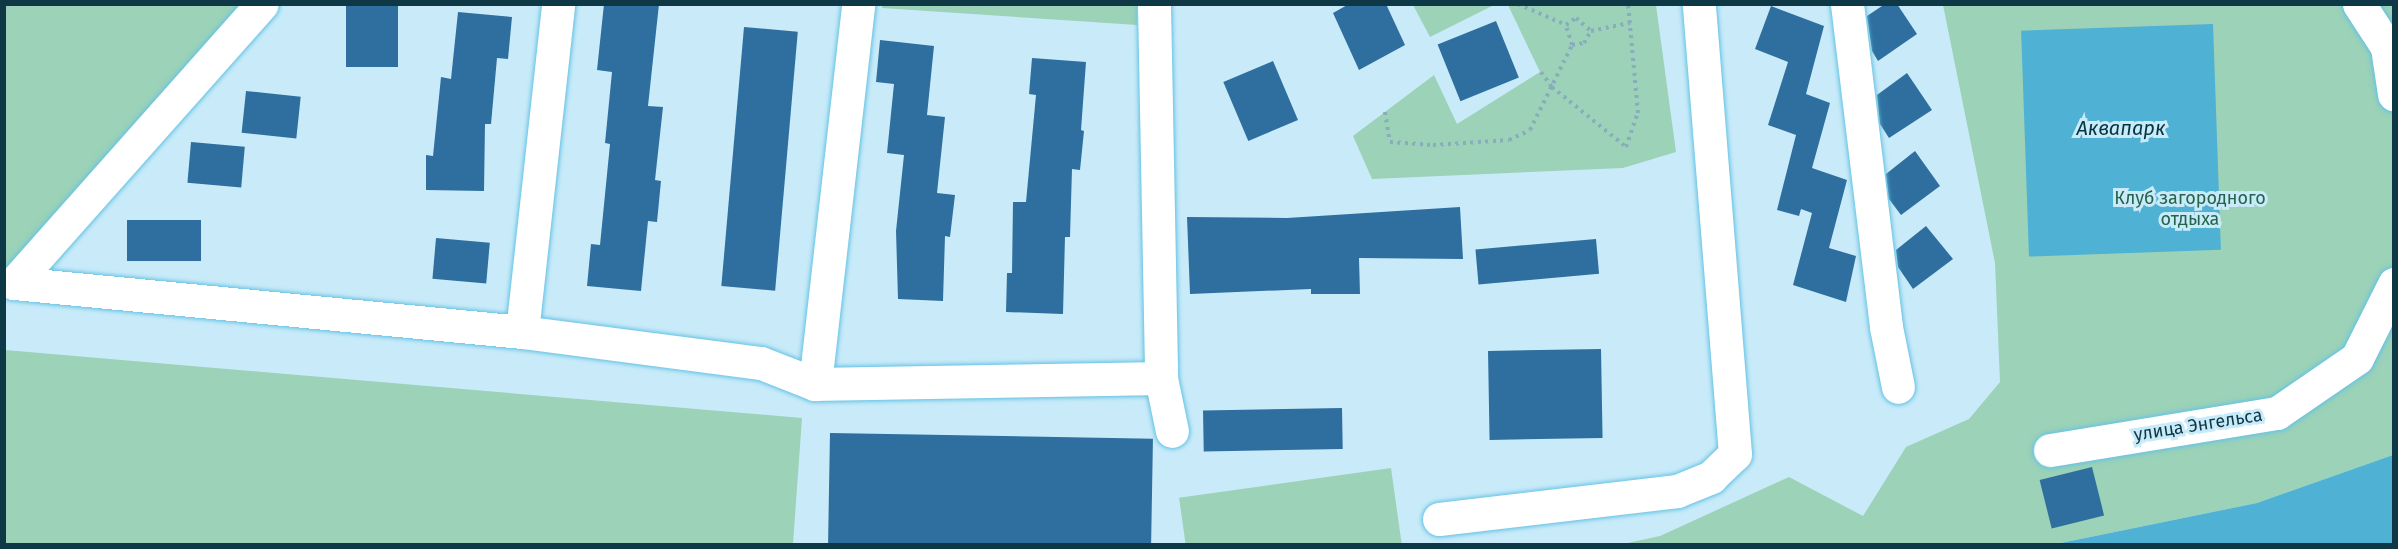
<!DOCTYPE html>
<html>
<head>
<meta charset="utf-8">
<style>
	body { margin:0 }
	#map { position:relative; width:2398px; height:549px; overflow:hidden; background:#c9ebf9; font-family:"Fira Sans",sans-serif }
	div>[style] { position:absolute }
	.green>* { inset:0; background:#9bd2b8; transform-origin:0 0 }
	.water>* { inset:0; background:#4fb1d3; transform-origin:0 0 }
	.building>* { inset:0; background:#2e6f9f; transform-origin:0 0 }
	.path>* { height:4px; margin-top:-2px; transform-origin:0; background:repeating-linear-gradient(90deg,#88adbb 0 3px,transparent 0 7.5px) }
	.roads { filter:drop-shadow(0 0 2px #65c2e4) drop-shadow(0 0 2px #65c2e4) }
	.minor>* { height:33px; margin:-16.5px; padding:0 16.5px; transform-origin:16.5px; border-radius:16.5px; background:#fff }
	span { translate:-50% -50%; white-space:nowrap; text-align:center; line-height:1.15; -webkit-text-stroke:6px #c9ebf9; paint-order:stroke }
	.park-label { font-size:18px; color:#23654b }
	.street-label { font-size:18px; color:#0f3846 }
	.water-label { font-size:20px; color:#053442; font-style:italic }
	.frame { position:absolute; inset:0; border:6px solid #0f3846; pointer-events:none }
</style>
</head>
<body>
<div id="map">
	<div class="green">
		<i style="clip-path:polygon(883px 4px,1137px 5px,1137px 25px,882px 8px)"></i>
		<i style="clip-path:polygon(5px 5px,281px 5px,5px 294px)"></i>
		<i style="clip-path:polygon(1413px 5px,1494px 5px,1430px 37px)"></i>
		<i style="clip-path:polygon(1508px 5px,1656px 5px,1676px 152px,1623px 168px,1372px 179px,1353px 136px,1434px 75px,1457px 124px,1540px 72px)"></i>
		<i style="clip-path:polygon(1943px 5px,2393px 5px,2393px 455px,2257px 503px,2056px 544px,1623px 544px,1660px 536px,1789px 477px,1863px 516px,1906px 447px,1969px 419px,2000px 382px,1995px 263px)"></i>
		<i style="clip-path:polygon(5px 350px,802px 418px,793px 544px,5px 544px)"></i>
		<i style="left:1391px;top:468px;width:77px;height:214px;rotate:82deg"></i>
	</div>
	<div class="water">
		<i style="left:2213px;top:24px;width:226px;height:192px;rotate:88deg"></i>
		<i style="clip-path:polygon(2393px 455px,2393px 544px,2056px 544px,2257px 503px)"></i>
	</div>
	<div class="building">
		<i style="left:346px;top:4px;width:52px;height:63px"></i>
		<i style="clip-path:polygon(604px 4px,659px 4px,648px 106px,663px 107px,655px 180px,661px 181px,657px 222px,648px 221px,641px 291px,587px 286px,591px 244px,600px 245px,610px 144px,605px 143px,612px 72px,597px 70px)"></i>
		<i style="clip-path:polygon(1349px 4px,1386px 4px,1405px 45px,1359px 70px,1333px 13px)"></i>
		<i style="clip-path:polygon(1885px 4px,1897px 4px,1917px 34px,1878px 61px,1872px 51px,1867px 16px)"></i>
		<i style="clip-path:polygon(1771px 6px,1824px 26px,1806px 94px,1830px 103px,1812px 168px,1847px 180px,1829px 248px,1856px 256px,1846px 302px,1793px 285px,1812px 213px,1801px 209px,1799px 216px,1777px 210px,1796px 135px,1768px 125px,1788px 62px,1755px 49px)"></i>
		<i style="clip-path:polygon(458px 12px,512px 17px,508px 59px,497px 58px,491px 124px,485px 124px,484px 191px,426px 190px,426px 155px,433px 156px,441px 77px,451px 79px)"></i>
		<i style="left:1496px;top:21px;width:61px;height:63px;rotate:68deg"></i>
		<i style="left:744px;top:27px;width:54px;height:260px;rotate:5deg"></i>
		<i style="clip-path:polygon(880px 40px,934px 46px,927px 115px,945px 117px,937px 193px,955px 195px,950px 237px,945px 236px,943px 301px,898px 299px,896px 231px,904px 155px,887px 153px,894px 84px,876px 82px)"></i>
		<i style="clip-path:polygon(1032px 58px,1086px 62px,1081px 130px,1084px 131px,1080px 170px,1072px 169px,1070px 237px,1065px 237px,1063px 314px,1006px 312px,1007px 273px,1012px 273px,1013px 202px,1026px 202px,1036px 95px,1029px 94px)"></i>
		<i style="left:1273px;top:61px;width:64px;height:54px;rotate:67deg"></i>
		<i style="clip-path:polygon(1907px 73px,1932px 110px,1889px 138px,1880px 124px,1877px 95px)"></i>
		<i style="left:246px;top:91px;width:55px;height:42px;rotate:6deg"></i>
		<i style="left:191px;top:142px;width:54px;height:41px;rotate:5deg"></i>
		<i style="clip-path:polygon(1915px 151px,1940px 186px,1901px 215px,1889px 199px,1886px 174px)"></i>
		<i style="clip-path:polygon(1460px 207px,1463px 259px,1359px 258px,1360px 294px,1311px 294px,1311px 289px,1190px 294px,1187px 217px,1287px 218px)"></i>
		<i style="left:127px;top:220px;width:74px;height:41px"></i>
		<i style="clip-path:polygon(1926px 226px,1953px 259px,1913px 289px,1898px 267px,1896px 250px)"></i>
		<i style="left:436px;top:238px;width:54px;height:41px;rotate:5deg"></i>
		<i style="left:1596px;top:239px;width:35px;height:121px;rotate:85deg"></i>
		<i style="left:1601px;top:349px;width:89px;height:113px;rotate:89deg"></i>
		<i style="left:1342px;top:408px;width:41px;height:139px;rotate:89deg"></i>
		<i style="left:830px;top:433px;width:323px;height:111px;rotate:1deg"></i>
		<i style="left:2092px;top:467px;width:50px;height:54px;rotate:76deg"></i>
	</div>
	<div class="path">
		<i style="left:1518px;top:4px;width:52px;rotate:23.6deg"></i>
		<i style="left:1572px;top:45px;width:21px;rotate:-107deg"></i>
		<i style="left:1566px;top:25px;width:12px;rotate:-35deg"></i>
		<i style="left:1576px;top:18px;width:20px;rotate:41deg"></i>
		<i style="left:1541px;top:72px;width:19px;rotate:54deg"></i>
		<i style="left:1552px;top:87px;width:95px;rotate:39deg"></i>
		<i style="left:1626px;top:147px;width:36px;rotate:-71deg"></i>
		<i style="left:1638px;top:113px;width:109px;rotate:-95.2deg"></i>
		<i style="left:1385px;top:112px;width:30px;rotate:81deg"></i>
		<i style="left:1390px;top:142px;width:43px;rotate:4deg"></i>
		<i style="left:1433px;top:145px;width:76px;rotate:-3.8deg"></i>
		<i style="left:1509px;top:140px;width:23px;rotate:-25deg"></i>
		<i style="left:1530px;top:130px;width:95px;rotate:-63.7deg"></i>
		<i style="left:1572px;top:45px;width:12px;rotate:-9deg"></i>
		<i style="left:1584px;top:43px;width:14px;rotate:-60deg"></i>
		<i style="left:1591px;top:31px;width:40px;rotate:-12deg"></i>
	</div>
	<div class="roads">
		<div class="minor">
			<i style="left:1154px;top:4px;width:374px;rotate:88.9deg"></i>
			<i style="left:1161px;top:378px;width:54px;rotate:78.3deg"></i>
			<i style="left:1847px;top:4px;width:325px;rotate:83.1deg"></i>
			<i style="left:1886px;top:327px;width:61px;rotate:78.7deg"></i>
			<i style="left:2359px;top:4px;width:51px;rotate:56.9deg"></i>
			<i style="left:2387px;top:47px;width:48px;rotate:81.5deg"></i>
			<i style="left:14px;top:283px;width:510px;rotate:5.51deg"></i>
			<i style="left:522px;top:332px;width:241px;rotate:7.4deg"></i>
			<i style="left:761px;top:363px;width:58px;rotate:21.3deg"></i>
			<i style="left:815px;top:384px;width:346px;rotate:-1deg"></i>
			<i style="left:14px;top:283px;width:373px;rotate:-48.4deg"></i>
			<i style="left:522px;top:332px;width:330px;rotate:-83.7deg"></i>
			<i style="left:815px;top:384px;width:382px;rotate:-83.5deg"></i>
			<i style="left:2050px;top:450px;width:230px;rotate:-9.3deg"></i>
			<i style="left:2277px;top:413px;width:97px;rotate:-34.5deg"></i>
			<i style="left:2357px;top:358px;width:83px;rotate:-63.4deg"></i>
			<i style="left:1439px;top:519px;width:240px;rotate:-6.7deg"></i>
			<i style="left:1677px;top:491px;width:37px;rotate:-22deg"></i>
			<i style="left:1711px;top:477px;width:33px;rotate:-44deg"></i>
			<i style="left:1735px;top:454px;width:451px;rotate:-94.6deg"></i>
		</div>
	</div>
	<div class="park-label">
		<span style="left:2190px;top:209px">Клуб загородного<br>отдыха</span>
	</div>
	<div class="street-label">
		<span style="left:2198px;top:425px;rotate:-9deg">улица Энгельса</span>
	</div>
	<div class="water-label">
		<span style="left:2121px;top:128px">Аквапарк</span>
	</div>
	<div class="frame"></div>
</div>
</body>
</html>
